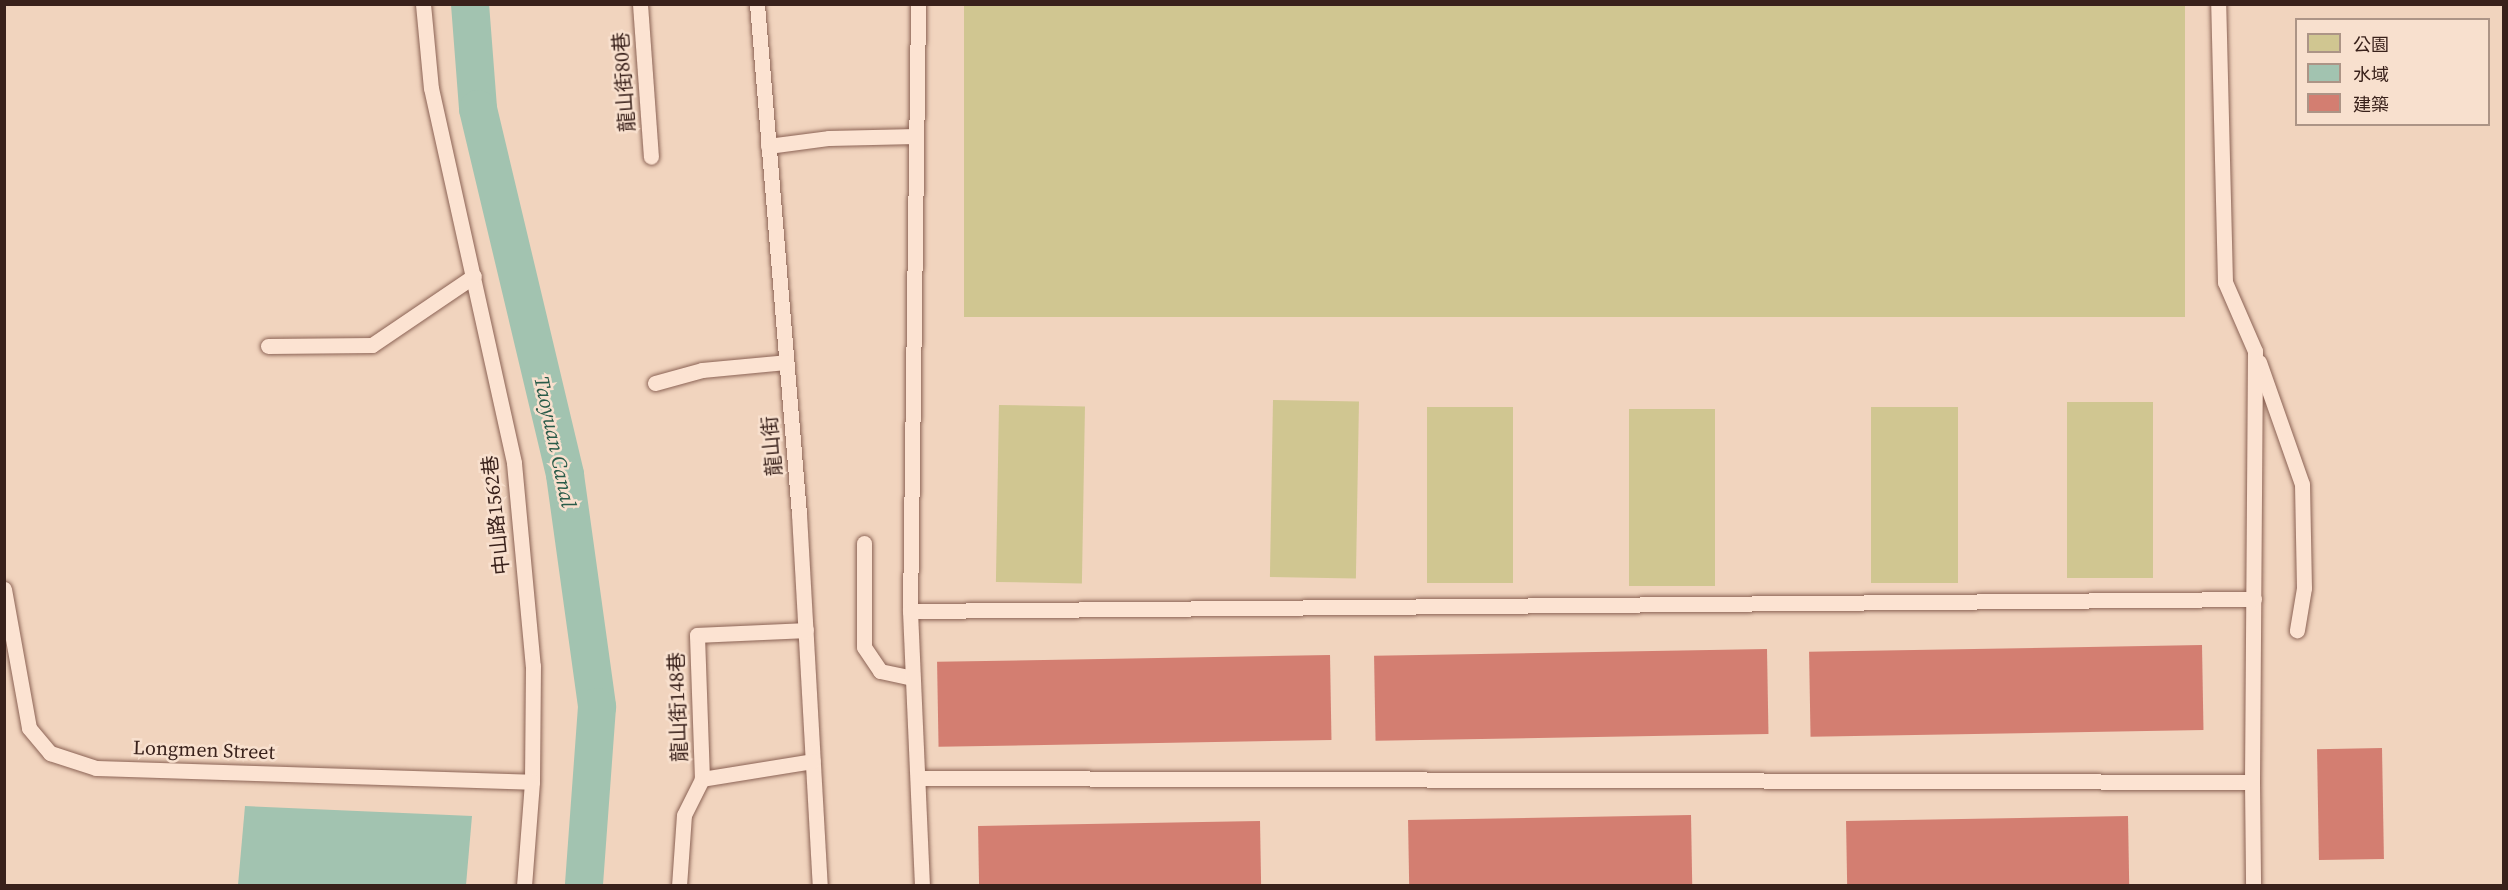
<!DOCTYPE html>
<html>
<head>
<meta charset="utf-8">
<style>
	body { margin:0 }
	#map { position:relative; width:2508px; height:890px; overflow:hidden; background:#f1d4be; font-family:"Source Serif 4","Noto Sans TC",serif }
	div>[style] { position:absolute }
	.green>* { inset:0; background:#d0c691; transform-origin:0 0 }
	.water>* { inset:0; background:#a2c3b0 }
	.canal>* { height:38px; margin:-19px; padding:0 19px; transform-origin:19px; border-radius:19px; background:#a2c3b0 }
	.building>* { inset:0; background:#d37e71; transform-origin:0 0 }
	.roads { filter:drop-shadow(0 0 2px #8b6355) drop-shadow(0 0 2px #8b6355) }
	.service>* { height:15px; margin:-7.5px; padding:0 7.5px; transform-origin:7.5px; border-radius:7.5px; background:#fce3d2 }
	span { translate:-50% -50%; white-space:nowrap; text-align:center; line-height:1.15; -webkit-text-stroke:5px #f8e0ce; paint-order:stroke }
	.street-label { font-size:20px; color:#39211b }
	.water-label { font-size:21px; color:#295b49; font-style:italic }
	.frame { position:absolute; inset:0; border:6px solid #39211b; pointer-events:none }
	.legend { position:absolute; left:2295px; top:18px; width:195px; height:108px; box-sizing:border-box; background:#f8e0ce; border:2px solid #ac9486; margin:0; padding:8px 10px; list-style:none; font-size:18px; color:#39211b }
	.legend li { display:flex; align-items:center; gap:12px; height:30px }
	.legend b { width:30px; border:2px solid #ac9486 }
</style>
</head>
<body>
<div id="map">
	<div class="green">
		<i style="left:964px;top:5px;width:1221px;height:312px"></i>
		<i style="left:1273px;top:400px;width:86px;height:177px;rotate:1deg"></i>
		<i style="left:2067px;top:402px;width:86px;height:176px"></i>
		<i style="left:999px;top:405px;width:86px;height:177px;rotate:1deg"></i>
		<i style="left:1427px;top:407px;width:86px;height:176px"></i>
		<i style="left:1871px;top:407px;width:87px;height:176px"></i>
		<i style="left:1629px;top:409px;width:86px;height:177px"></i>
	</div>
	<div class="water">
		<i style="clip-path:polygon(245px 806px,472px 816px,466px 885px,238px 885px)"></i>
	</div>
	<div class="canal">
		<i style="left:470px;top:4px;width:105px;rotate:85.6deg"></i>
		<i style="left:478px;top:109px;width:376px;rotate:76.6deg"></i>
		<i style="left:565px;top:475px;width:234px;rotate:82.1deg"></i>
		<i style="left:597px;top:707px;width:179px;rotate:94.2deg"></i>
	</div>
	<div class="building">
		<i style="left:2202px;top:645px;width:85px;height:393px;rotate:89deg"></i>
		<i style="left:1767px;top:649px;width:85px;height:393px;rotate:89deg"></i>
		<i style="left:1330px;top:655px;width:85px;height:393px;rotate:89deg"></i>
		<i style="left:2382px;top:748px;width:111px;height:65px;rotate:89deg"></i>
		<i style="left:1691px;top:815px;width:71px;height:283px;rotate:89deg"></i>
		<i style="left:2128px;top:816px;width:70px;height:282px;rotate:89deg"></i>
		<i style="left:1260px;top:821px;width:65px;height:282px;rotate:89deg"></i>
	</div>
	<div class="roads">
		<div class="service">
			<i style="left:423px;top:4px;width:84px;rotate:84.6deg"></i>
			<i style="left:431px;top:88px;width:384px;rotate:77.5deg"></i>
			<i style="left:514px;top:463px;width:204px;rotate:84.7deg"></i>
			<i style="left:533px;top:666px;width:116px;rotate:90.5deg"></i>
			<i style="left:532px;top:782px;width:104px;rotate:94.4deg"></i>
			<i style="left:640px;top:4px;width:153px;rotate:85.9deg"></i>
			<i style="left:757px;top:4px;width:512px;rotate:85.29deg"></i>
			<i style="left:799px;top:514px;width:373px;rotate:86.8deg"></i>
			<i style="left:768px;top:146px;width:62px;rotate:-7.5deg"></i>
			<i style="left:829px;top:138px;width:87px;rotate:-1.3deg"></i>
			<i style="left:268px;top:346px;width:104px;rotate:-0.6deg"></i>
			<i style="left:372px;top:345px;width:123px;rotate:-34.1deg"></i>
			<i style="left:2259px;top:362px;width:129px;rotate:70.6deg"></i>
			<i style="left:2302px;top:484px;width:104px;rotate:88.9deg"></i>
			<i style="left:2304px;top:588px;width:43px;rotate:99.5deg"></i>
			<i style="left:655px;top:383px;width:49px;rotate:-15.5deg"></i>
			<i style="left:702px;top:370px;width:84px;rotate:-5.4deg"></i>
			<i style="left:864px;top:543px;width:104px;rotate:90deg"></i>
			<i style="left:864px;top:647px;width:29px;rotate:56deg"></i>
			<i style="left:880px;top:671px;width:33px;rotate:12deg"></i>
			<i style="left:4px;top:589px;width:141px;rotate:79.8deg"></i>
			<i style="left:29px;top:728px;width:33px;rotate:50deg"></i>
			<i style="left:50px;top:753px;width:48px;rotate:18.1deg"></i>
			<i style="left:96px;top:768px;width:436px;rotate:1.8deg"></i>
			<i style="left:910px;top:611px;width:607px;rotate:-89.24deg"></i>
			<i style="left:918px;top:778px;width:1334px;rotate:0.17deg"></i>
			<i style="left:2252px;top:782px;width:431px;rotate:-89.6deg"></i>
			<i style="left:2255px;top:351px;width:75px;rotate:-113.5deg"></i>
			<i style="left:2225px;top:282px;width:278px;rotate:-91.4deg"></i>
			<i style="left:702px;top:779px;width:144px;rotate:-92deg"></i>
			<i style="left:697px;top:635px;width:109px;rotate:-2.6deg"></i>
			<i style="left:2252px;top:782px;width:104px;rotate:89.4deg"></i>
			<i style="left:679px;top:886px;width:71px;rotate:-86deg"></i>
			<i style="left:684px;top:815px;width:40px;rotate:-63.4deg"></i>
			<i style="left:702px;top:779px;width:112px;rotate:-9.2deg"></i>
			<i style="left:922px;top:886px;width:275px;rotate:-92.5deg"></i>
			<i style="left:910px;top:611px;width:1344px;rotate:-0.51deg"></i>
		</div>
	</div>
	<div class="street-label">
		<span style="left:624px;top:82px;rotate:-94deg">龍山街80巷</span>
		<span style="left:772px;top:446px;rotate:-95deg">龍山街</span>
		<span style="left:496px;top:515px;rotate:-96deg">中山路1562巷</span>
		<span style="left:678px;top:707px;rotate:-92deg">龍山街148巷</span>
		<span style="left:204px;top:750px;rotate:2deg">Longmen Street</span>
	</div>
	<div class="water-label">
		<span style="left:555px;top:442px;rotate:78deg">Taoyuan Canal</span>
	</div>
	<div class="frame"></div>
	<ul class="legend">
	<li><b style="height:16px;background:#d0c691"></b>公園</li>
	<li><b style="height:16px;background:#a2c3b0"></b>水域</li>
	<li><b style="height:16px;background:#d37e71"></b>建築</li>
	</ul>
</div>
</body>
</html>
